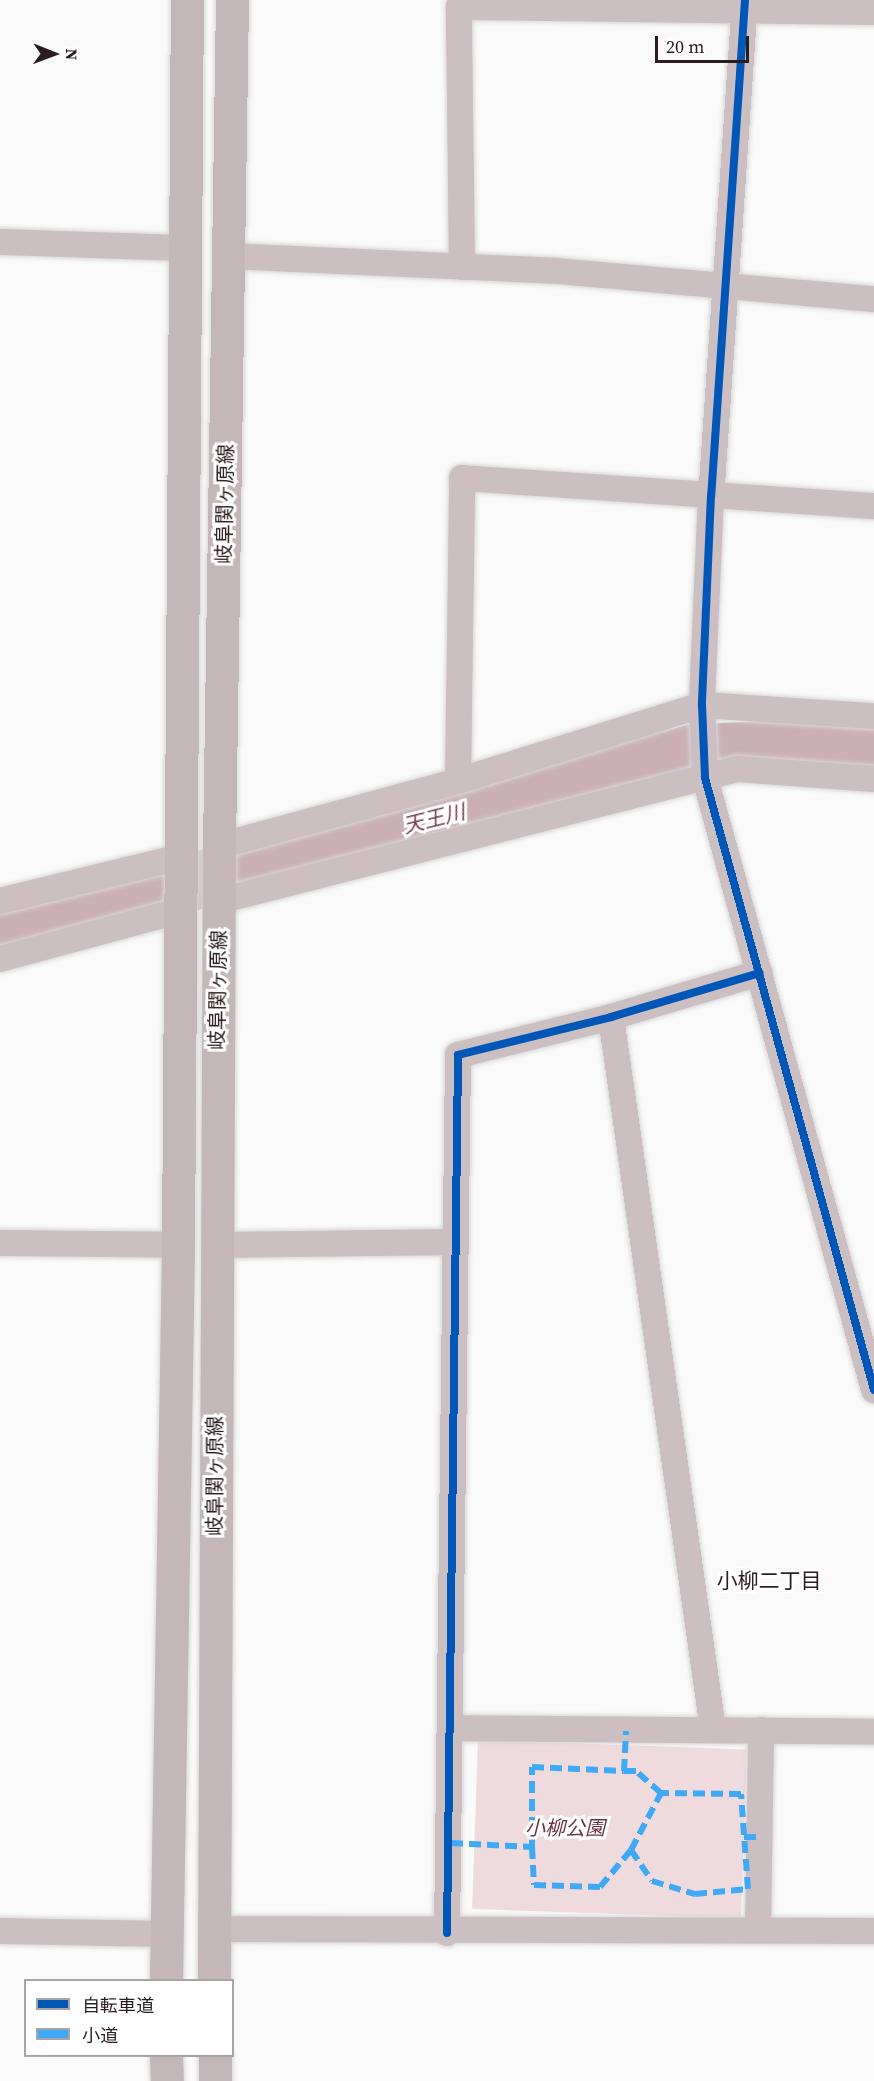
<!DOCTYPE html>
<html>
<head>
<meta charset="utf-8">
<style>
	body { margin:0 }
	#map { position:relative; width:874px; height:2081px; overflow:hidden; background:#fafafa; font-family:"Source Serif 4","Noto Sans JP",serif }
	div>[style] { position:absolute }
	.green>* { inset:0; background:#efdbdd; transform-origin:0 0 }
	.river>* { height:57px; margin:-28.5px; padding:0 28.5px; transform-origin:28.5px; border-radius:28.5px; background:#cab0b4 }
	.roads { filter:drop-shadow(0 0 2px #d9d7d7) drop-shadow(0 0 2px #d9d7d7) }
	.street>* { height:26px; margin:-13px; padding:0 13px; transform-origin:13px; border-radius:13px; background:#cbbfc1 }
	.primary>* { height:33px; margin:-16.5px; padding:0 16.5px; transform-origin:16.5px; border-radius:16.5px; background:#c3b7b9 }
	.quiet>* { height:6px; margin-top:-3px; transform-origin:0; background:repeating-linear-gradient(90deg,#3fa9f5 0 12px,transparent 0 18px) }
	.cycleway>* { height:8px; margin:-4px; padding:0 4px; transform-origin:4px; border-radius:4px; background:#0057b8 }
	span { translate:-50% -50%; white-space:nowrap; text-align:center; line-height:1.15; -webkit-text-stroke:6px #fff; paint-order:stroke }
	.street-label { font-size:20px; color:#2b1d1f }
	.park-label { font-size:20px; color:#6a353f; font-style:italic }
	.water-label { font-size:21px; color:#743e48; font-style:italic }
	.neighbourhood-label { font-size:21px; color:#2b1d1f }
	.legend { position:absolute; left:24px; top:1979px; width:210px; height:78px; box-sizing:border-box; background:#fff; border:2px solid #aaa5a5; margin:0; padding:8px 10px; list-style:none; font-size:18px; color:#2b1d1f }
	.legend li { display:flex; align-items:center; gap:12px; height:30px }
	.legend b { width:30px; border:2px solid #aaa5a5 }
	.north { position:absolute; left:24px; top:24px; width:60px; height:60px; -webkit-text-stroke:4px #fff; paint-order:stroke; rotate:91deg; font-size:16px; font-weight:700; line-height:24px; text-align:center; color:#2b1d1f }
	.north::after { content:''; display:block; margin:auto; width:21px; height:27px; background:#2b1d1f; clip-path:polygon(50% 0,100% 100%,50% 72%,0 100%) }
	.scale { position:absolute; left:655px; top:36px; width:94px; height:27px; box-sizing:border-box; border:3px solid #2b1d1f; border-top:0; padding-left:8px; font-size:18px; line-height:21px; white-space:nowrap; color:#2b1d1f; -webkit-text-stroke:4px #fff; paint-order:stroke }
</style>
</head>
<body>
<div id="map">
	<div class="green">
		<i style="left:478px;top:1740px;width:269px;height:169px;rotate:2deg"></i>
	</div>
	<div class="river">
		<i style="left:0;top:931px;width:716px;rotate:-14.48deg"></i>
		<i style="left:693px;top:752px;width:96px;rotate:-2.4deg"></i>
		<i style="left:789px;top:748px;width:85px;rotate:3.4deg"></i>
	</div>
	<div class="roads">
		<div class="street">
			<i style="left:745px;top:0;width:496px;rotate:93.9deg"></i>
			<i style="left:711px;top:495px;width:210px;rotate:92.5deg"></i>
			<i style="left:702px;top:705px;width:73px;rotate:87.6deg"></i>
			<i style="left:705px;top:778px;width:635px;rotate:74.56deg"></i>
			<i style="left:0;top:242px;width:184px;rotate:1.9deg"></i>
			<i style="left:230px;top:256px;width:328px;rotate:2.6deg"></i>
			<i style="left:558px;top:271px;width:317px;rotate:5.1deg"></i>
			<i style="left:462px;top:267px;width:260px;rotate:-90.7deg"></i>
			<i style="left:459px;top:7px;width:415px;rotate:0.7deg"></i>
			<i style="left:458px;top:781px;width:303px;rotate:-89.2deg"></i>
			<i style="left:462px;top:478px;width:413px;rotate:3.9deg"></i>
			<i style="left:219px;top:846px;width:248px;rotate:-15.2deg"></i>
			<i style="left:458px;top:781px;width:256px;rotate:-17.3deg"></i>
			<i style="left:702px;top:705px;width:172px;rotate:3.7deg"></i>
			<i style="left:0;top:901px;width:186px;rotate:-13.7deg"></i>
			<i style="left:219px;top:901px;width:535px;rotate:-14.3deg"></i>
			<i style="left:737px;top:769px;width:137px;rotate:4.2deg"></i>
			<i style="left:0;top:959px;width:188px;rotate:-15.1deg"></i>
			<i style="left:611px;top:1017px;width:719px;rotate:81.85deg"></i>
			<i style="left:0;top:1243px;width:178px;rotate:0.6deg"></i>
			<i style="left:216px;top:1245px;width:239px;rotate:-0.7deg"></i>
			<i style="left:452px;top:1728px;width:422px;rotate:0.5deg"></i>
			<i style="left:214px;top:1929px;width:660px;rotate:0.17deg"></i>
			<i style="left:758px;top:1929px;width:199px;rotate:-89.1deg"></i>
			<i style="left:0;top:1931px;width:166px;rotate:1deg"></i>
			<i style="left:447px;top:1933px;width:878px;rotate:-89.28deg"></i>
			<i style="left:458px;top:1055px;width:158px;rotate:-13.9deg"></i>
			<i style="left:611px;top:1017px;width:155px;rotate:-16.5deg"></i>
		</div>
		<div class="primary">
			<i style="left:166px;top:1980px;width:735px;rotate:-89.06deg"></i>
			<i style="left:178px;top:1245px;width:1245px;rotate:-89.59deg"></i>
			<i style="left:214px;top:1980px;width:1134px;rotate:-89.75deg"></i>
			<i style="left:219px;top:846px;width:846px;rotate:-89.12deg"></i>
			<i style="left:166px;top:2056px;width:25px;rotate:88deg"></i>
			<i style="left:215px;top:2056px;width:25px;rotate:90deg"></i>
		</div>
	</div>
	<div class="quiet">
		<i style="left:744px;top:1837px;width:15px"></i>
		<i style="left:451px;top:1843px;width:81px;rotate:2.8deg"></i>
		<i style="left:532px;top:1847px;width:38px;rotate:87deg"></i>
		<i style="left:534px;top:1885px;width:66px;rotate:1.7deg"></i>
		<i style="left:600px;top:1887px;width:48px;rotate:-50deg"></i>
		<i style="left:631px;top:1850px;width:37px;rotate:56deg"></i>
		<i style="left:652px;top:1881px;width:45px;rotate:16.8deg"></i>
		<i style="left:695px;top:1894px;width:53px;rotate:-5.4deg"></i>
		<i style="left:748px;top:1889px;width:95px;rotate:-94.2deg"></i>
		<i style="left:741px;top:1794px;width:80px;rotate:-179.3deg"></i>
		<i style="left:661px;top:1793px;width:33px;rotate:-139deg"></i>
		<i style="left:636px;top:1771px;width:12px;rotate:180deg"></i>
		<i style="left:624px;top:1771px;width:40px;rotate:-87.1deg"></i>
		<i style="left:532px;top:1847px;width:80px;rotate:-90deg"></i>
		<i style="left:532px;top:1767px;width:92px;rotate:2.5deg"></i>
		<i style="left:631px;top:1850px;width:64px;rotate:-62.2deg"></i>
	</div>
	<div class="cycleway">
		<i style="left:745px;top:0;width:496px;rotate:93.9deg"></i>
		<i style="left:711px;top:495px;width:210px;rotate:92.5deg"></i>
		<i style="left:702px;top:705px;width:73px;rotate:87.6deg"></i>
		<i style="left:705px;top:778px;width:635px;rotate:74.56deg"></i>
		<i style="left:447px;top:1933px;width:878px;rotate:-89.28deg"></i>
		<i style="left:458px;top:1055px;width:158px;rotate:-13.9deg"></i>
		<i style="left:611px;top:1017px;width:155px;rotate:-16.5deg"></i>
	</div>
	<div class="street-label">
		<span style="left:225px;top:504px;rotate:-89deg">岐阜関ヶ原線</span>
		<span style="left:218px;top:990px;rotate:-89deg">岐阜関ヶ原線</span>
		<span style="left:215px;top:1476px;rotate:-90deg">岐阜関ヶ原線</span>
	</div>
	<div class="park-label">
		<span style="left:565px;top:1828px">小柳公園</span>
	</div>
	<div class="water-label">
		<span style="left:434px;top:819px;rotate:-14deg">天王川</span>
	</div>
	<div class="neighbourhood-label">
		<span style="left:769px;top:1581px">小柳二丁目</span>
	</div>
	<ul class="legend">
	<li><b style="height:8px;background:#0057b8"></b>自転車道</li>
	<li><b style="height:8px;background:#3fa9f5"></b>小道</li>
	</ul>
	<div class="north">N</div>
	<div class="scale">20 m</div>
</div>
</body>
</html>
